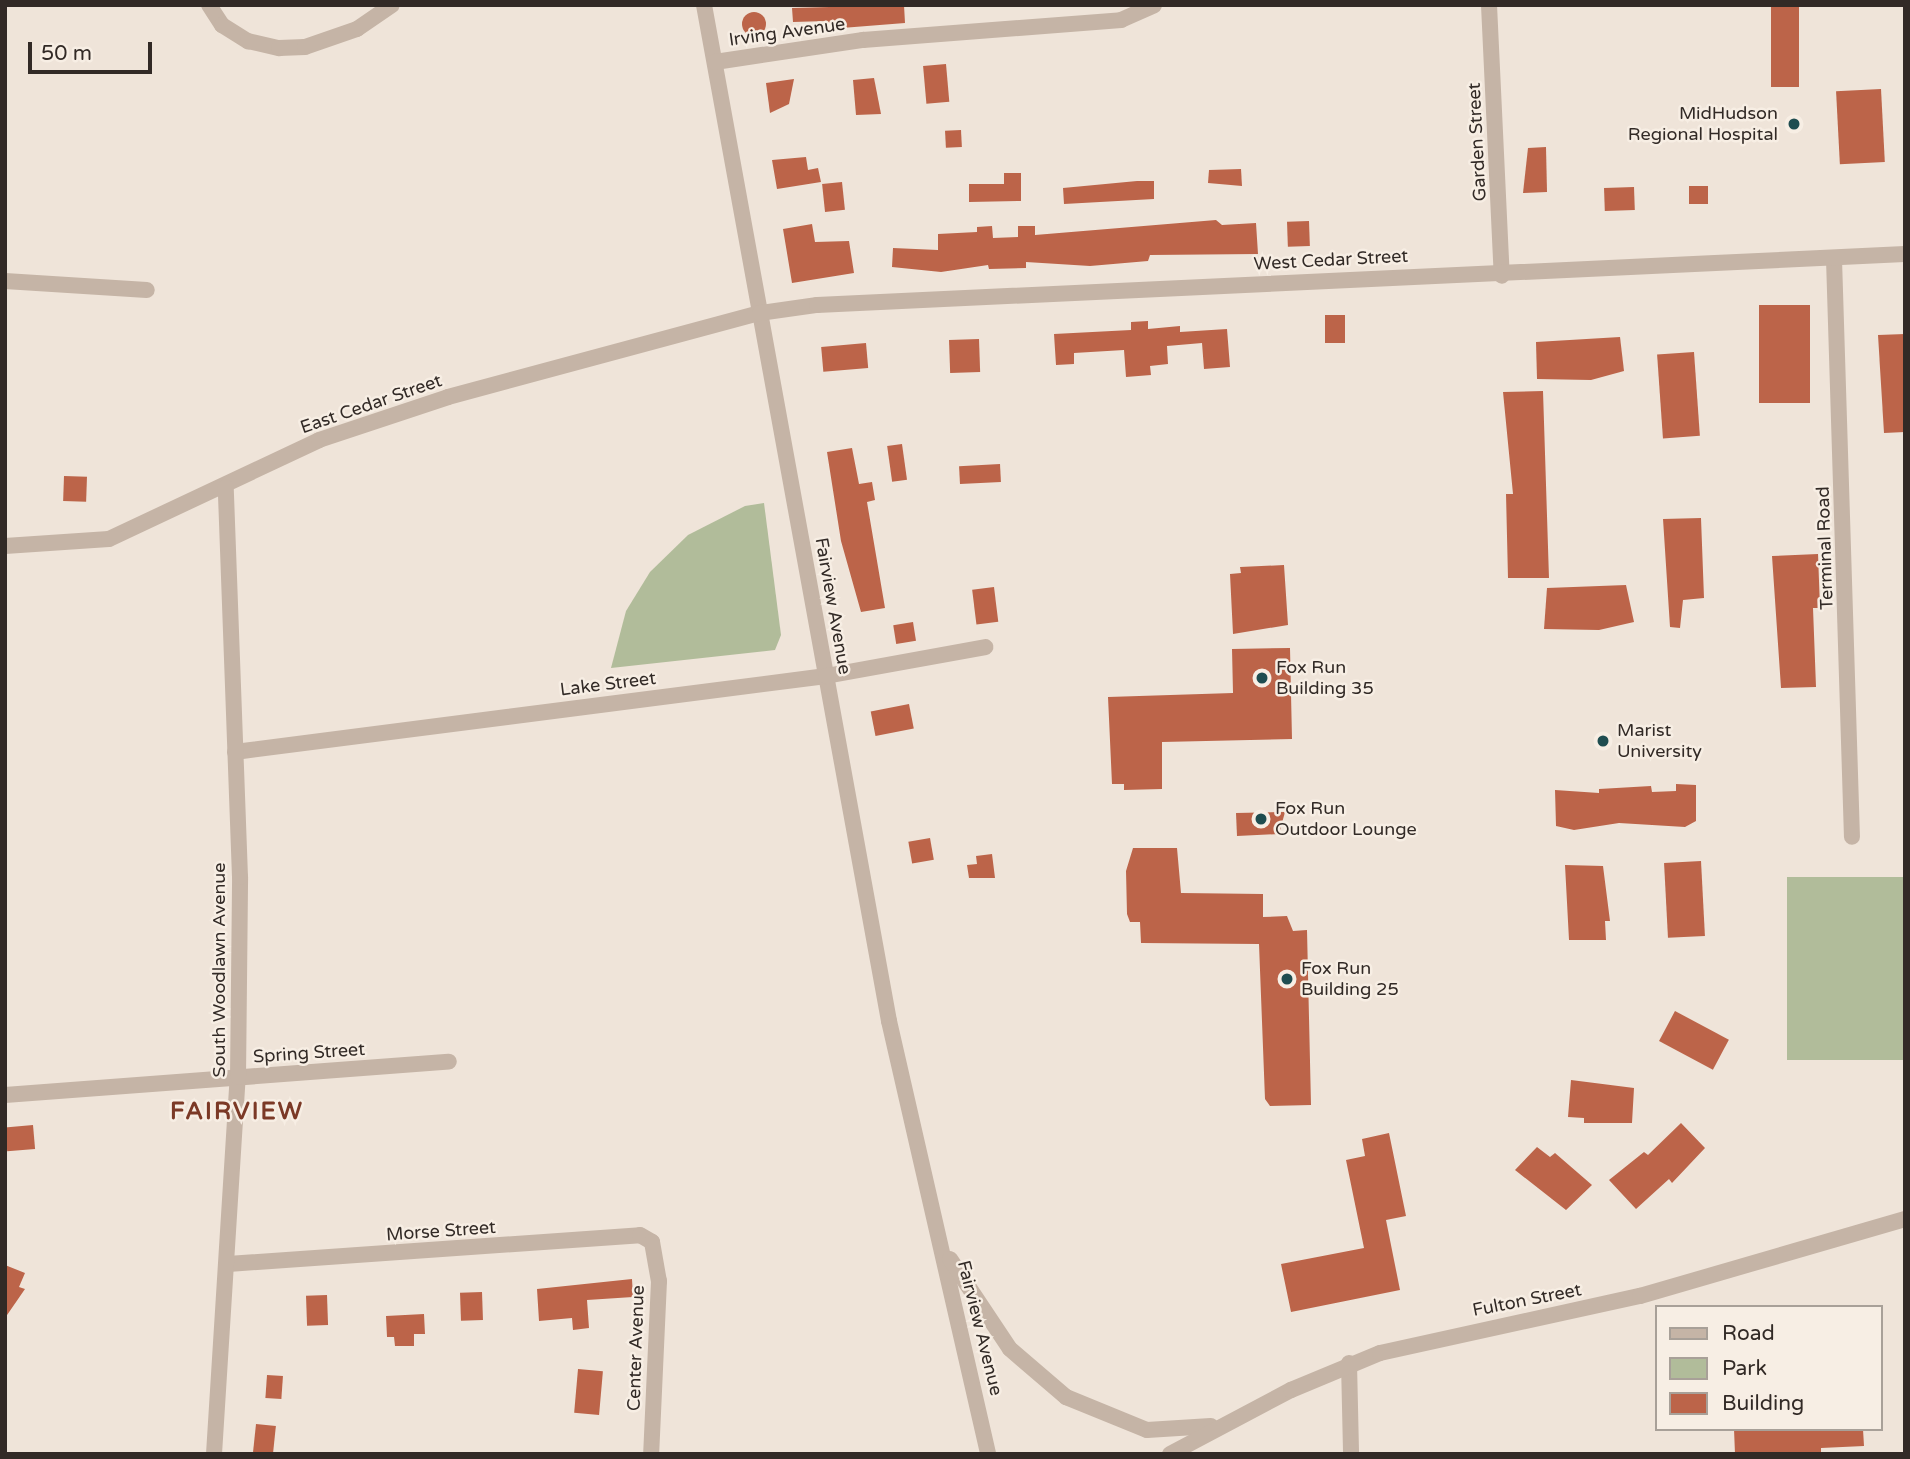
<!DOCTYPE html>
<html>
<head>
<meta charset="utf-8">
<style>
	body { margin:0 }
	#map { position:relative; width:1910px; height:1459px; overflow:hidden; background:#efe4d9; font-family:"Varela Round",sans-serif }
	div>[style] { position:absolute }
	.green>* { inset:0; background:#b1bc9a; transform-origin:0 0 }
	.building>* { inset:0; background:#bc6449; transform-origin:0 0 }
	.round { border-radius:50% }
	.street>* { height:16px; margin:-8px; padding:0 8px; transform-origin:8px; border-radius:8px; background:#c5b4a6 }
	.dots>* { width:19px; height:19px; translate:-50% -50%; box-sizing:border-box; border:4px solid #f7eee4; border-radius:50% }
	span { translate:-50% -50%; white-space:nowrap; text-align:center; line-height:1.15; -webkit-text-stroke:5px #f7eee4; paint-order:stroke }
	.street-label { font-size:18px; color:#322a26 }
	.poi-label { font-size:18px; color:#322a26 }
	.right { translate:-100% -50%; text-align:right }
	.left { translate:0 -50%; text-align:left }
	.district-label { font-size:24px; color:#7b3926; font-weight:700; letter-spacing:2px }
	.frame { position:absolute; inset:0; border:7px solid #322a26; pointer-events:none }
	.legend { position:absolute; left:1655px; top:1305px; width:228px; height:126px; box-sizing:border-box; background:#f7eee4; border:2px solid #a8a098; margin:0; padding:9px 12px; list-style:none; font-size:21px; color:#322a26 }
	.legend li { display:flex; align-items:center; gap:14px; height:35px }
	.legend b { width:35px; border:2px solid #a8a098 }
	.scale { position:absolute; left:28px; top:42px; width:124px; height:32px; box-sizing:border-box; border:4px solid #322a26; border-top:0; padding-left:9px; font-size:21px; line-height:24px; white-space:nowrap; color:#322a26; -webkit-text-stroke:5px #f7eee4; paint-order:stroke }
</style>
</head>
<body>
<div id="map">
	<div class="green">
		<i style="clip-path:polygon(764px 503px,781px 635px,775px 650px,611px 668px,626px 611px,650px 572px,688px 535px,745px 506px)"></i>
		<i style="left:1905px;top:877px;width:183px;height:118px;rotate:90deg"></i>
	</div>
	<div class="building">
		<i style="clip-path:polygon(904px 5px,905px 23px,829px 29px,827px 21px,793px 22px,792px 8px)"></i>
		<i style="left:1771px;top:5px;width:28px;height:82px"></i>
		<i class="round" style="left:742px;top:12px;width:24px;height:24px"></i>
		<i style="left:946px;top:64px;width:38px;height:23px;rotate:85deg"></i>
		<i style="clip-path:polygon(874px 78px,881px 114px,856px 115px,853px 80px)"></i>
		<i style="clip-path:polygon(794px 79px,789px 104px,770px 113px,766px 83px)"></i>
		<i style="left:1881px;top:89px;width:73px;height:45px;rotate:87deg"></i>
		<i style="left:961px;top:130px;width:17px;height:16px;rotate:87deg"></i>
		<i style="clip-path:polygon(1546px 147px,1547px 192px,1523px 193px,1528px 148px)"></i>
		<i style="clip-path:polygon(806px 157px,808px 170px,818px 168px,821px 182px,777px 189px,772px 160px)"></i>
		<i style="clip-path:polygon(1241px 169px,1242px 186px,1208px 183px,1209px 170px)"></i>
		<i style="clip-path:polygon(1004px 173px,1021px 173px,1021px 201px,969px 202px,969px 184px,1004px 184px)"></i>
		<i style="clip-path:polygon(1137px 181px,1154px 181px,1154px 199px,1064px 204px,1063px 188px)"></i>
		<i style="left:842px;top:182px;width:28px;height:20px;rotate:84deg"></i>
		<i style="left:1689px;top:186px;width:19px;height:18px"></i>
		<i style="left:1634px;top:187px;width:23px;height:30px;rotate:88deg"></i>
		<i style="clip-path:polygon(1216px 220px,1222px 225px,1256px 223px,1258px 254px,1150px 255px,1148px 261px,1090px 266px,1026px 262px,1026px 268px,989px 269px,988px 265px,941px 272px,892px 267px,893px 248px,938px 250px,938px 234px,977px 232px,977px 227px,992px 226px,993px 238px,1018px 237px,1018px 226px,1035px 226px,1035px 235px)"></i>
		<i style="left:1309px;top:221px;width:25px;height:22px;rotate:88deg"></i>
		<i style="clip-path:polygon(812px 224px,815px 242px,849px 241px,854px 273px,792px 283px,783px 229px)"></i>
		<i style="left:1759px;top:305px;width:51px;height:98px"></i>
		<i style="left:1325px;top:315px;width:20px;height:28px"></i>
		<i style="clip-path:polygon(1148px 321px,1148px 329px,1180px 326px,1180px 332px,1227px 329px,1230px 367px,1204px 369px,1202px 343px,1167px 346px,1168px 364px,1150px 366px,1151px 375px,1126px 377px,1124px 350px,1074px 353px,1074px 364px,1056px 365px,1054px 334px,1131px 330px,1131px 322px)"></i>
		<i style="clip-path:polygon(1905px 334px,1905px 432px,1884px 433px,1878px 335px)"></i>
		<i style="clip-path:polygon(1620px 337px,1624px 371px,1591px 380px,1537px 379px,1536px 342px)"></i>
		<i style="left:979px;top:339px;width:33px;height:30px;rotate:88deg"></i>
		<i style="left:866px;top:343px;width:25px;height:45px;rotate:85deg"></i>
		<i style="left:1694px;top:352px;width:84px;height:37px;rotate:86deg"></i>
		<i style="clip-path:polygon(1543px 391px,1549px 578px,1508px 578px,1506px 494px,1513px 494px,1503px 392px)"></i>
		<i style="left:902px;top:444px;width:36px;height:15px;rotate:82deg"></i>
		<i style="clip-path:polygon(852px 448px,859px 484px,872px 482px,875px 500px,867px 502px,885px 608px,861px 612px,841px 541px,827px 452px)"></i>
		<i style="left:1000px;top:464px;width:18px;height:41px;rotate:87deg"></i>
		<i style="left:64px;top:476px;width:23px;height:25px;rotate:2deg"></i>
		<i style="clip-path:polygon(1701px 518px,1704px 598px,1683px 600px,1680px 628px,1670px 627px,1663px 519px)"></i>
		<i style="clip-path:polygon(1818px 554px,1820px 608px,1813px 608px,1816px 687px,1781px 688px,1772px 556px)"></i>
		<i style="clip-path:polygon(1284px 565px,1288px 625px,1233px 634px,1230px 574px,1241px 573px,1240px 567px)"></i>
		<i style="clip-path:polygon(1626px 585px,1634px 622px,1599px 630px,1544px 629px,1547px 588px)"></i>
		<i style="left:994px;top:587px;width:35px;height:22px;rotate:83deg"></i>
		<i style="left:913px;top:622px;width:19px;height:20px;rotate:81deg"></i>
		<i style="clip-path:polygon(1290px 648px,1292px 739px,1162px 742px,1162px 789px,1124px 790px,1124px 784px,1112px 784px,1108px 697px,1233px 693px,1232px 649px)"></i>
		<i style="left:909px;top:704px;width:25px;height:39px;rotate:79deg"></i>
		<i style="clip-path:polygon(1676px 784px,1696px 785px,1696px 821px,1685px 827px,1619px 823px,1574px 830px,1556px 826px,1555px 790px,1599px 793px,1599px 789px,1651px 786px,1652px 792px,1676px 791px)"></i>
		<i style="clip-path:polygon(1285px 812px,1279px 834px,1237px 836px,1236px 813px)"></i>
		<i style="left:930px;top:838px;width:22px;height:22px;rotate:80deg"></i>
		<i style="clip-path:polygon(1133px 848px,1177px 848px,1181px 893px,1263px 894px,1263px 917px,1287px 916px,1293px 931px,1307px 930px,1311px 1105px,1270px 1106px,1265px 1099px,1259px 944px,1141px 943px,1140px 922px,1130px 922px,1127px 914px,1126px 871px)"></i>
		<i style="clip-path:polygon(992px 854px,995px 878px,969px 878px,967px 865px,977px 864px,976px 856px)"></i>
		<i style="left:1701px;top:861px;width:75px;height:37px;rotate:87deg"></i>
		<i style="clip-path:polygon(1565px 865px,1603px 866px,1610px 921px,1605px 921px,1606px 940px,1569px 940px)"></i>
		<i style="left:1675px;top:1011px;width:61px;height:34px;rotate:28deg"></i>
		<i style="clip-path:polygon(1571px 1080px,1634px 1088px,1632px 1123px,1584px 1123px,1584px 1118px,1568px 1117px)"></i>
		<i style="clip-path:polygon(1681px 1123px,1705px 1148px,1672px 1183px,1669px 1179px,1636px 1209px,1609px 1180px,1644px 1152px,1648px 1155px)"></i>
		<i style="left:33px;top:1125px;width:24px;height:28px;rotate:85deg"></i>
		<i style="clip-path:polygon(1389px 1133px,1406px 1216px,1386px 1220px,1400px 1290px,1291px 1312px,1281px 1264px,1364px 1248px,1346px 1160px,1365px 1156px,1362px 1139px)"></i>
		<i style="clip-path:polygon(1537px 1147px,1550px 1157px,1555px 1153px,1592px 1185px,1566px 1210px,1515px 1170px)"></i>
		<i style="clip-path:polygon(5px 1265px,25px 1273px,19px 1287px,25px 1289px,5px 1318px)"></i>
		<i style="clip-path:polygon(632px 1279px,633px 1297px,587px 1300px,589px 1328px,573px 1330px,572px 1318px,539px 1321px,537px 1289px)"></i>
		<i style="left:482px;top:1292px;width:28px;height:22px;rotate:88deg"></i>
		<i style="left:327px;top:1295px;width:30px;height:21px;rotate:88deg"></i>
		<i style="clip-path:polygon(424px 1314px,425px 1334px,414px 1334px,414px 1346px,395px 1346px,394px 1337px,387px 1337px,386px 1316px)"></i>
		<i style="left:578px;top:1369px;width:25px;height:44px;rotate:5deg"></i>
		<i style="left:267px;top:1375px;width:16px;height:23px;rotate:4deg"></i>
		<i style="left:256px;top:1424px;width:20px;height:30px;rotate:6deg"></i>
		<i style="clip-path:polygon(1734px 1429px,1863px 1429px,1864px 1446px,1821px 1448px,1821px 1454px,1735px 1454px)"></i>
	</div>
	<div class="street">
		<i style="left:209px;top:5px;width:24px;rotate:57deg"></i>
		<i style="left:222px;top:25px;width:31px;rotate:32deg"></i>
		<i style="left:248px;top:41px;width:32px;rotate:13deg"></i>
		<i style="left:279px;top:48px;width:26px;rotate:-2deg"></i>
		<i style="left:305px;top:47px;width:55px;rotate:-19.1deg"></i>
		<i style="left:357px;top:29px;width:42px;rotate:-34.4deg"></i>
		<i style="left:704px;top:5px;width:1033px;rotate:79.68deg"></i>
		<i style="left:889px;top:1021px;width:444px;rotate:77.1deg"></i>
		<i style="left:1489px;top:5px;width:271px;rotate:87.3deg"></i>
		<i style="left:715px;top:62px;width:150px;rotate:-8.5deg"></i>
		<i style="left:863px;top:40px;width:259px;rotate:-4.4deg"></i>
		<i style="left:1121px;top:20px;width:36px;rotate:-24deg"></i>
		<i style="left:1834px;top:259px;width:578px;rotate:88.22deg"></i>
		<i style="left:5px;top:281px;width:142px;rotate:3.6deg"></i>
		<i style="left:5px;top:546px;width:104px;rotate:-3.9deg"></i>
		<i style="left:109px;top:539px;width:232px;rotate:-25.2deg"></i>
		<i style="left:319px;top:440px;width:136px;rotate:-18.4deg"></i>
		<i style="left:448px;top:397px;width:323px;rotate:-15.1deg"></i>
		<i style="left:760px;top:313px;width:58px;rotate:-8deg"></i>
		<i style="left:817px;top:305px;width:1089px;rotate:-2.68deg"></i>
		<i style="left:235px;top:752px;width:596px;rotate:-7.33deg"></i>
		<i style="left:826px;top:676px;width:162px;rotate:-10.3deg"></i>
		<i style="left:5px;top:1095px;width:445px;rotate:-4.3deg"></i>
		<i style="left:950px;top:1259px;width:108px;rotate:56.3deg"></i>
		<i style="left:1010px;top:1349px;width:74px;rotate:40.6deg"></i>
		<i style="left:1066px;top:1397px;width:87px;rotate:22.2deg"></i>
		<i style="left:1147px;top:1430px;width:64px;rotate:-3.6deg"></i>
		<i style="left:228px;top:1264px;width:413px;rotate:-4deg"></i>
		<i style="left:640px;top:1235px;width:14px;rotate:30deg"></i>
		<i style="left:652px;top:1242px;width:40px;rotate:80deg"></i>
		<i style="left:659px;top:1281px;width:173px;rotate:92.6deg"></i>
		<i style="left:1349px;top:1363px;width:91px;rotate:88.7deg"></i>
		<i style="left:214px;top:1454px;width:378px;rotate:-86.4deg"></i>
		<i style="left:238px;top:1077px;width:200px;rotate:-89.4deg"></i>
		<i style="left:240px;top:877px;width:390px;rotate:-92.1deg"></i>
		<i style="left:1170px;top:1454px;width:137px;rotate:-27.9deg"></i>
		<i style="left:1291px;top:1390px;width:96px;rotate:-22.6deg"></i>
		<i style="left:1380px;top:1353px;width:266px;rotate:-12.4deg"></i>
		<i style="left:1640px;top:1296px;width:276px;rotate:-16.2deg"></i>
	</div>
	<div class="dots">
		<i style="left:1794px;top:124px;background:#1f4d50"></i>
		<i style="left:1262px;top:678px;background:#1f4d50"></i>
		<i style="left:1603px;top:741px;background:#1f4d50"></i>
		<i style="left:1261px;top:819px;background:#1f4d50"></i>
		<i style="left:1287px;top:979px;background:#1f4d50"></i>
	</div>
	<div class="street-label">
		<span style="left:787px;top:32px;rotate:-8deg">Irving Avenue</span>
		<span style="left:1477px;top:142px;rotate:-93deg">Garden Street</span>
		<span style="left:1331px;top:260px;rotate:-3deg">West Cedar Street</span>
		<span style="left:371px;top:404px;rotate:-19deg">East Cedar Street</span>
		<span style="left:1825px;top:548px;rotate:-92deg">Terminal Road</span>
		<span style="left:833px;top:606px;rotate:80deg">Fairview Avenue</span>
		<span style="left:608px;top:684px;rotate:-7deg">Lake Street</span>
		<span style="left:219px;top:970px;rotate:-90deg">South Woodlawn Avenue</span>
		<span style="left:309px;top:1053px;rotate:-4deg">Spring Street</span>
		<span style="left:441px;top:1231px;rotate:-4deg">Morse Street</span>
		<span style="left:1527px;top:1300px;rotate:-11deg">Fulton Street</span>
		<span style="left:980px;top:1328px;rotate:76deg">Fairview Avenue</span>
		<span style="left:636px;top:1348px;rotate:-88deg">Center Avenue</span>
	</div>
	<div class="poi-label">
		<span class="right" style="left:1778px;top:124px">MidHudson<br>Regional Hospital</span>
		<span class="left" style="left:1276px;top:678px">Fox Run<br>Building 35</span>
		<span class="left" style="left:1617px;top:741px">Marist<br>University</span>
		<span class="left" style="left:1275px;top:819px">Fox Run<br>Outdoor Lounge</span>
		<span class="left" style="left:1301px;top:979px">Fox Run<br>Building 25</span>
	</div>
	<div class="district-label">
		<span style="left:237px;top:1112px">FAIRVIEW</span>
	</div>
	<div class="frame"></div>
	<ul class="legend">
	<li><b style="height:9px;background:#c5b4a6"></b>Road</li>
	<li><b style="height:19px;background:#b1bc9a"></b>Park</li>
	<li><b style="height:19px;background:#bc6449"></b>Building</li>
	</ul>
	<div class="scale">50 m</div>
</div>
</body>
</html>
